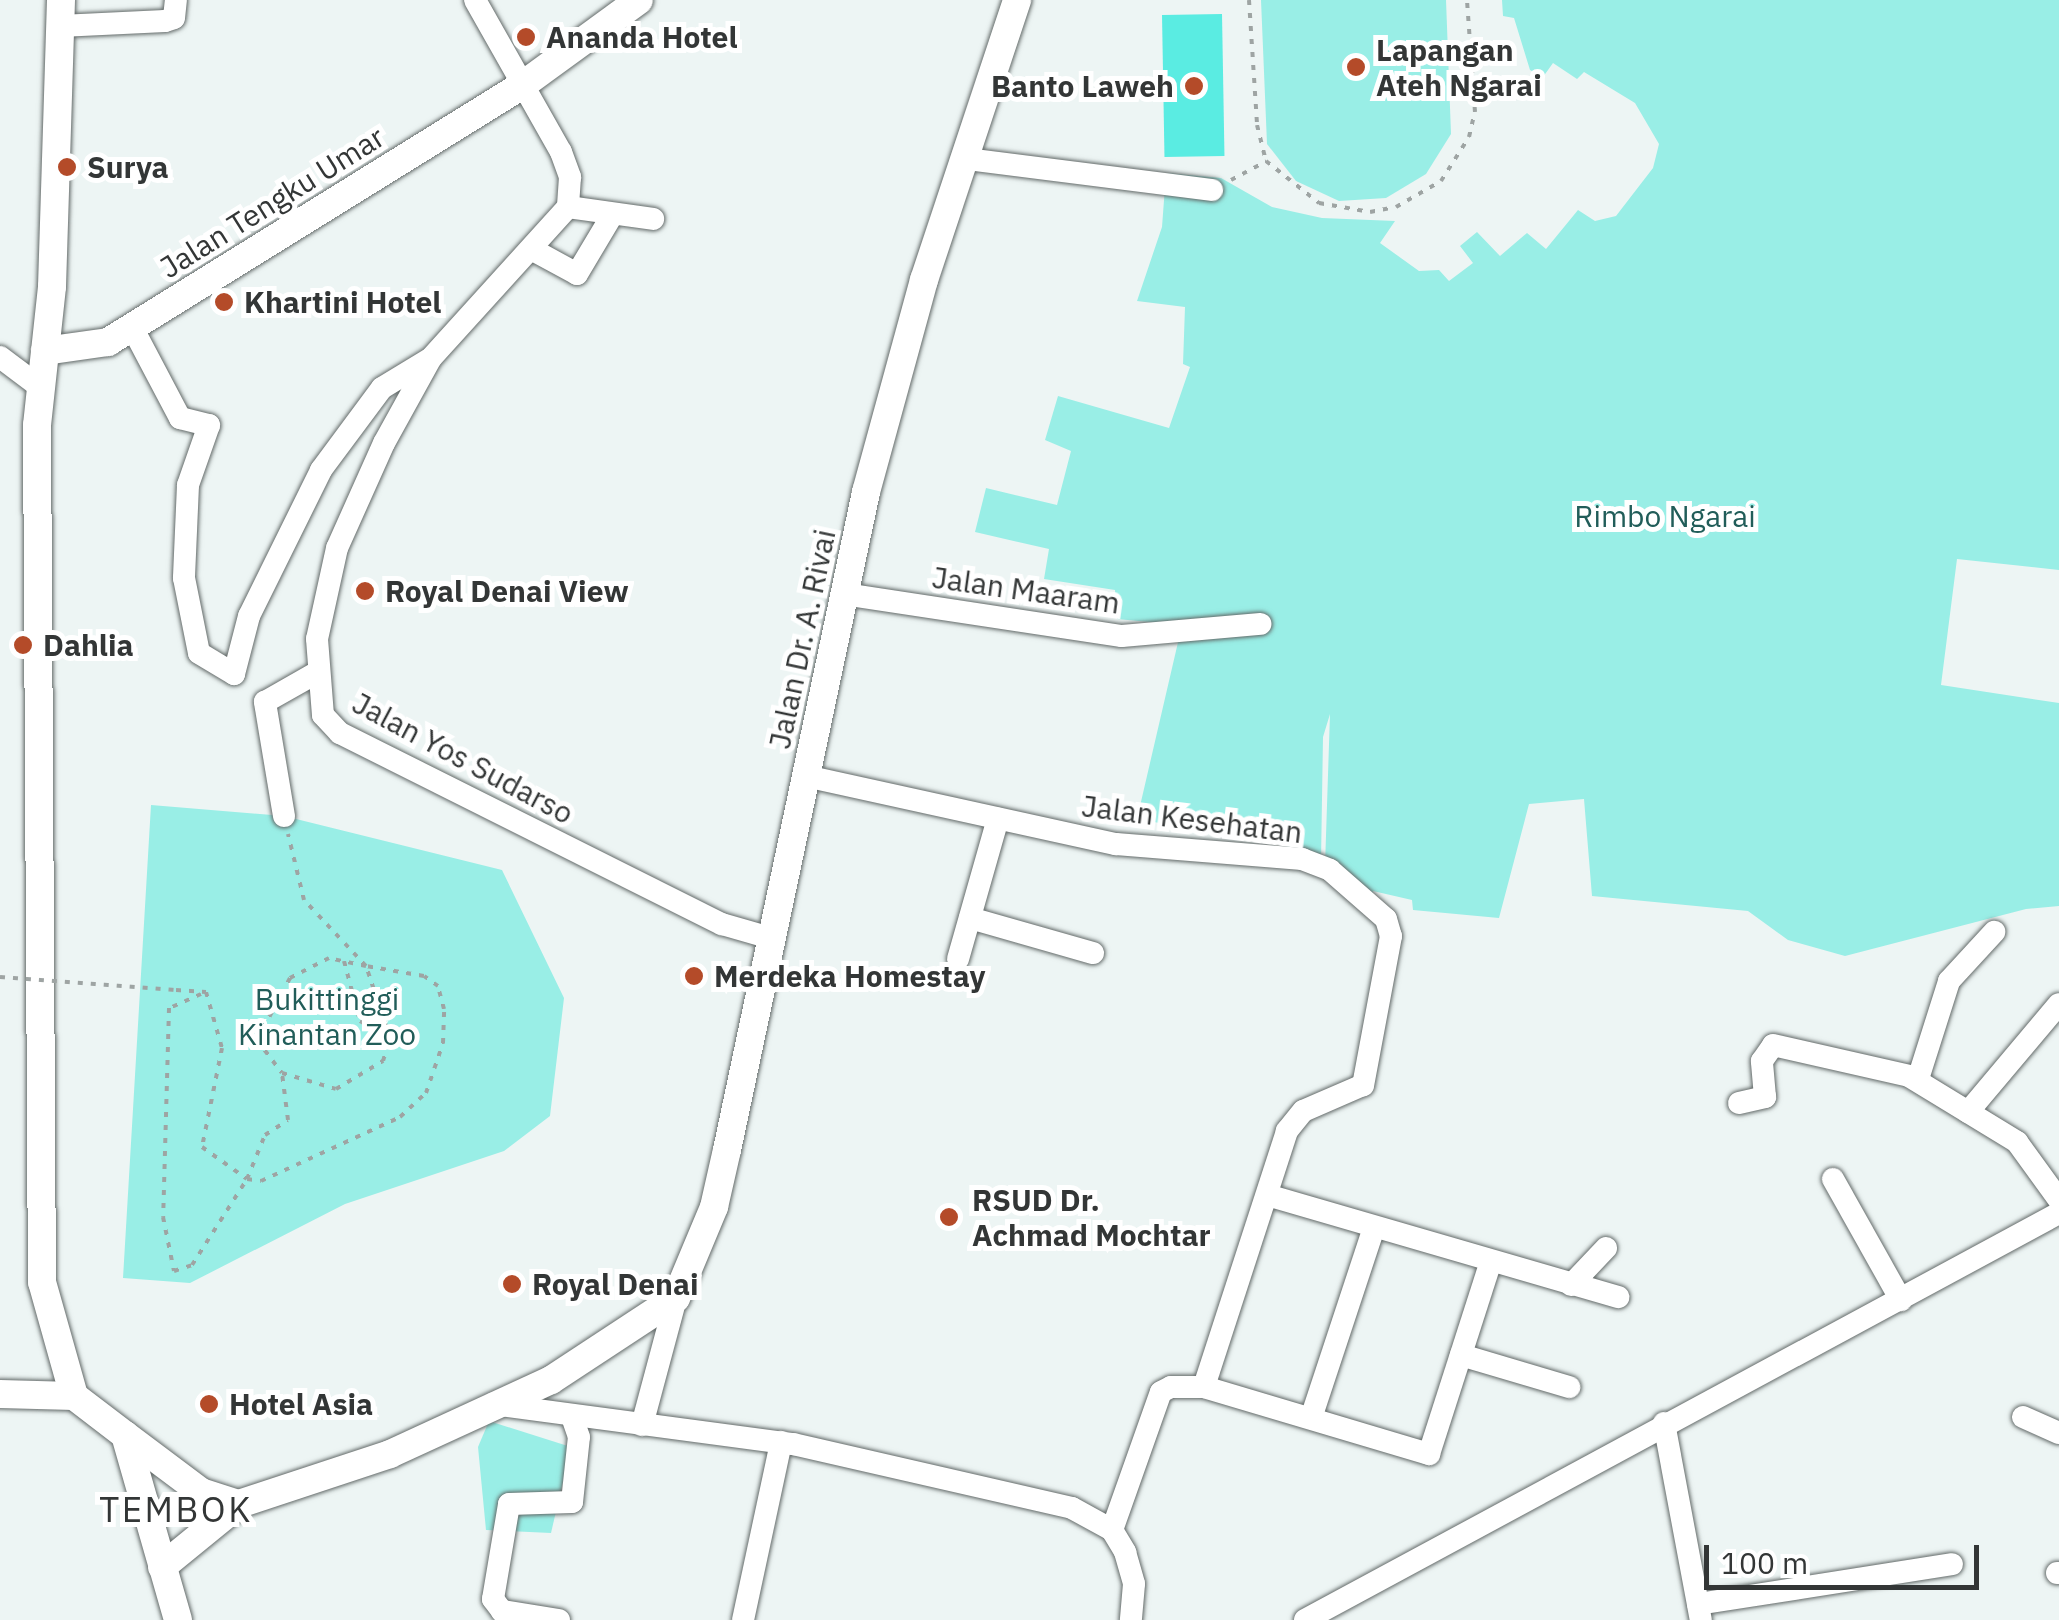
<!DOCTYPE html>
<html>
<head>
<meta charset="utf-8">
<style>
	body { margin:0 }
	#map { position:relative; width:2059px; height:1620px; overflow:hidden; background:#edf5f4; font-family:"IBM Plex Sans",sans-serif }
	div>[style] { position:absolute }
	.green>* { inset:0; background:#99eee6 }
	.water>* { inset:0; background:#5aece2; transform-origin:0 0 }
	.path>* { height:4px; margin-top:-2px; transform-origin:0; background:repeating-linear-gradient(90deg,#9ea4a3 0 5px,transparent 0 13px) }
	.roads { filter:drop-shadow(0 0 2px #636a69) drop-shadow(0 0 2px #636a69) }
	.minor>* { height:22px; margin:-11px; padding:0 11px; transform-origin:11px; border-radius:11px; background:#fff }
	.major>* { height:28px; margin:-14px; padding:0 14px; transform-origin:14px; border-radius:14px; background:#fff }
	.path-bridge>* { height:4px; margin-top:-2px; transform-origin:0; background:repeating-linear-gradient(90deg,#9ea4a3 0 5px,transparent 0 13px) }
	.dots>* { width:28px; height:28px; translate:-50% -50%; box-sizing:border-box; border:5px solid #fff; border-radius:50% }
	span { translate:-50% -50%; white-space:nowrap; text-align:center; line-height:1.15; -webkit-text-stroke:10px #fff; paint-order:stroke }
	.poi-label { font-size:30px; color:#333636; font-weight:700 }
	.left { translate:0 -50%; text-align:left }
	.right { translate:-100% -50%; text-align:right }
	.street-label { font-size:30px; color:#333636 }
	.park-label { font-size:30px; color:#215d59 }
	.quarter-label { font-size:35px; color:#333636; letter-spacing:2.5px }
	.scale { position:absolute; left:1704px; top:1545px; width:275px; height:45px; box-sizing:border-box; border:5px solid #333636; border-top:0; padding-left:12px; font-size:30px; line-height:35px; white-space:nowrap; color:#333636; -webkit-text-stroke:8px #fff; paint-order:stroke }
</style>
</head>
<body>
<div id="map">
	<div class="green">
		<i style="clip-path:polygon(1261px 0,1446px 0,1451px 134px,1426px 174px,1386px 198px,1339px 201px,1296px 181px,1267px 144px)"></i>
		<i style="clip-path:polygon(1502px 0,2059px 0,2059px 570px,1957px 559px,1941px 685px,2059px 703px,2059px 906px,2026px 909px,1845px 956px,1788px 940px,1748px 911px,1592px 896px,1584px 799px,1529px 804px,1499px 918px,1413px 910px,1412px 900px,1373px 891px,1370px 908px,1325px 866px,1330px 714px,1323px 737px,1321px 861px,1283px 845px,1137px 819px,1182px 625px,1117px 619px,1115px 590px,1044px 579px,1049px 549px,975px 532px,986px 488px,1057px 505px,1071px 451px,1045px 440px,1058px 396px,1169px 428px,1190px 367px,1183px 364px,1185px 307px,1137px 301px,1162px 227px,1166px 173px,1221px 178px,1272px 207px,1322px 218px,1395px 221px,1380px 243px,1419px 271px,1439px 270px,1449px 281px,1473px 263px,1460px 246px,1477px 232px,1500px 256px,1527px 233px,1546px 249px,1578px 210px,1595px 221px,1616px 216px,1653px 168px,1659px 144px,1635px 103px,1584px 72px,1577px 79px,1553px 63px,1543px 77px,1530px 70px,1514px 18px,1503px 16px)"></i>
		<i style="clip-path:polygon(151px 805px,284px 816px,502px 870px,564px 998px,550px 1116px,504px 1151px,345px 1204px,190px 1283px,123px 1278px)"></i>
		<i style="clip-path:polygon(489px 1421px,571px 1447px,551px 1533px,486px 1530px,478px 1447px)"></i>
	</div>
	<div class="water">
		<i style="left:1222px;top:14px;width:142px;height:60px;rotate:89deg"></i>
	</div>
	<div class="path">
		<i style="left:1249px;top:0;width:125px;rotate:86.3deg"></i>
		<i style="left:1257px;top:125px;width:37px;rotate:76deg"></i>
		<i style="left:1266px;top:161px;width:68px;rotate:38.4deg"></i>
		<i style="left:1319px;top:203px;width:52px;rotate:10deg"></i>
		<i style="left:1370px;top:212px;width:26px;rotate:-11deg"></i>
		<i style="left:1396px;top:207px;width:52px;rotate:-30deg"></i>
		<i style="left:1441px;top:181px;width:52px;rotate:-57.5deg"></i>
		<i style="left:1469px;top:137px;width:26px;rotate:-77deg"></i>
		<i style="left:1475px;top:112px;width:112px;rotate:-94.1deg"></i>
		<i style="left:1231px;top:180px;width:40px;rotate:-28deg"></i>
		<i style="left:344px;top:961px;width:62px;rotate:75.1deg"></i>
		<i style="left:360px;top:1021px;width:34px;rotate:30deg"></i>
		<i style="left:176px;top:990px;width:30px;rotate:4deg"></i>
		<i style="left:206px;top:992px;width:58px;rotate:74.1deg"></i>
		<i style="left:222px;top:1048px;width:101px;rotate:101.4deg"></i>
		<i style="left:202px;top:1147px;width:55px;rotate:35.4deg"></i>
		<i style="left:247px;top:1179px;width:14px;rotate:8deg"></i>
		<i style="left:261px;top:1181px;width:153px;rotate:-24.7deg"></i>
		<i style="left:400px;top:1117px;width:35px;rotate:-43deg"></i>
		<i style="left:426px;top:1093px;width:53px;rotate:-71.2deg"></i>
		<i style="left:443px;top:1043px;width:34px;rotate:-88deg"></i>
		<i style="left:444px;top:1009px;width:24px;rotate:-105deg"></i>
		<i style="left:438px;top:986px;width:17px;rotate:-144deg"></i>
		<i style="left:424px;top:976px;width:59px;rotate:-170.2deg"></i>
		<i style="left:366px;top:966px;width:38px;rotate:-168deg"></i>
		<i style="left:329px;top:958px;width:44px;rotate:152.9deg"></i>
		<i style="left:290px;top:978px;width:70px;rotate:118deg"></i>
		<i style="left:257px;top:1040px;width:41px;rotate:52.9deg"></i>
		<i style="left:282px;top:1073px;width:56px;rotate:16.5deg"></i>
		<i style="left:336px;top:1089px;width:55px;rotate:-30.8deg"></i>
		<i style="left:383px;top:1061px;width:24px;rotate:-73deg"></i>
		<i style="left:390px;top:1038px;width:76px;rotate:-108.4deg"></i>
		<i style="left:366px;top:966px;width:91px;rotate:-133.2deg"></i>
		<i style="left:304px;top:900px;width:68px;rotate:-103.6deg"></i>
		<i style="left:201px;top:994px;width:35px;rotate:156deg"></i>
		<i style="left:169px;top:1008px;width:209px;rotate:91.6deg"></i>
		<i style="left:163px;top:1217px;width:55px;rotate:78.5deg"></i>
		<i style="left:174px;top:1271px;width:19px;rotate:-18deg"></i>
		<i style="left:192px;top:1265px;width:102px;rotate:-57.4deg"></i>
		<i style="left:247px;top:1179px;width:48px;rotate:-67.8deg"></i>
		<i style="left:265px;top:1135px;width:27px;rotate:-33deg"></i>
		<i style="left:288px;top:1120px;width:47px;rotate:-97.3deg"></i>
	</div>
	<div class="roads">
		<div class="minor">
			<i style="left:475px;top:0;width:175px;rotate:60.5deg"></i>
			<i style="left:561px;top:152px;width:27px;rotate:70deg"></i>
			<i style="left:570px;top:177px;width:30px;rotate:94deg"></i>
			<i style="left:568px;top:207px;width:204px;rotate:132.2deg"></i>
			<i style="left:431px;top:358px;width:97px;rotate:118.9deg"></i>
			<i style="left:384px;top:443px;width:115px;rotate:114.1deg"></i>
			<i style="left:337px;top:548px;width:93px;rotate:102.4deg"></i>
			<i style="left:317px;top:639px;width:76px;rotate:85.5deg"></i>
			<i style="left:323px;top:715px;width:25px;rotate:47deg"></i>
			<i style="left:340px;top:733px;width:427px;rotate:26.6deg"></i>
			<i style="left:722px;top:924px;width:54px;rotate:16.1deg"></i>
			<i style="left:60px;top:26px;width:105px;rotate:-2.7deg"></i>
			<i style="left:165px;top:21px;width:9px;rotate:-18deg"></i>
			<i style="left:174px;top:18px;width:18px;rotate:-84deg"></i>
			<i style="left:967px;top:159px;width:247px;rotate:7.2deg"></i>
			<i style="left:568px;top:207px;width:86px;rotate:8deg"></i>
			<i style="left:533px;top:250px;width:50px;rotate:28.6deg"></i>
			<i style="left:577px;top:274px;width:66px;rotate:-59.2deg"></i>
			<i style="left:132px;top:327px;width:103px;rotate:62.2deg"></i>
			<i style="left:180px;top:418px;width:30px;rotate:14deg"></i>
			<i style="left:209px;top:425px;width:64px;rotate:109.3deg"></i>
			<i style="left:188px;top:485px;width:93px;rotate:92.5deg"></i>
			<i style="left:184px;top:578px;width:76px;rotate:78.7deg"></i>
			<i style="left:199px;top:653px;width:41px;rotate:31deg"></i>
			<i style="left:234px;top:674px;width:60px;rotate:-75.5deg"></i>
			<i style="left:249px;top:616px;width:163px;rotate:-63.7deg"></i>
			<i style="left:321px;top:470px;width:102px;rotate:-53.4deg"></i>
			<i style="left:382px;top:388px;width:54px;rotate:-31.3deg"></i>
			<i style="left:0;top:357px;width:50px;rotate:36.9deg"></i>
			<i style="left:844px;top:594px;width:281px;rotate:8.6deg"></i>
			<i style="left:1122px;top:636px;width:139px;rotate:-5deg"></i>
			<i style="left:806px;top:776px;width:317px;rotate:12.4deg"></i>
			<i style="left:1116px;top:844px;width:187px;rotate:4.6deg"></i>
			<i style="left:1302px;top:859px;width:30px;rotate:21deg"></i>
			<i style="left:1330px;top:870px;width:74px;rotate:41.2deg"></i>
			<i style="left:1386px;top:919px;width:18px;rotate:74deg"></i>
			<i style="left:1391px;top:936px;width:152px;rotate:100.6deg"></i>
			<i style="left:1363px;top:1085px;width:65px;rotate:156.6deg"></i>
			<i style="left:1303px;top:1111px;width:26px;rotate:129deg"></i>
			<i style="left:1287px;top:1131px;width:269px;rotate:108deg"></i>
			<i style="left:284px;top:816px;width:116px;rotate:-99.5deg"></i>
			<i style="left:265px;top:702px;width:59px;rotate:-29.6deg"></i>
			<i style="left:970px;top:918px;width:128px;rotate:15.9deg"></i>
			<i style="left:958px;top:959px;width:146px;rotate:-74.1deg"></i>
			<i style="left:1918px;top:1079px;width:103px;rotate:-72.4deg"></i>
			<i style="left:1949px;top:981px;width:67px;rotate:-47.4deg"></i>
			<i style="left:1739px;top:1103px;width:27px;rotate:-13deg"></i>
			<i style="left:1765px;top:1097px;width:36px;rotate:-95deg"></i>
			<i style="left:1762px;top:1061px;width:19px;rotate:-55deg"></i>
			<i style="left:1773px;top:1045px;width:139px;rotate:12.8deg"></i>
			<i style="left:1909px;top:1076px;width:127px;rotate:31.4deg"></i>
			<i style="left:2017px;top:1142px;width:72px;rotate:54.1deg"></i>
			<i style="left:1968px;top:1112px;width:141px;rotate:-49.9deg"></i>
			<i style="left:1833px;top:1179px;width:139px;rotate:60.7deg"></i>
			<i style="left:1267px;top:1195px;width:366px;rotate:16.2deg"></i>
			<i style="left:1571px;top:1285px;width:51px;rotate:-46.6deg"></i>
			<i style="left:1461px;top:1355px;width:113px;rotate:16.5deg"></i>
			<i style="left:493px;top:1404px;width:303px;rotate:7.6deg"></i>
			<i style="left:793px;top:1444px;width:286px;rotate:12.9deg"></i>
			<i style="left:1072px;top:1508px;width:46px;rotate:28.8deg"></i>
			<i style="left:1112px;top:1530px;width:26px;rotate:59deg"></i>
			<i style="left:1125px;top:1552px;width:33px;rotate:74deg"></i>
			<i style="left:1134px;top:1584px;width:36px;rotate:95deg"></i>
			<i style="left:2023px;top:1417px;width:39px;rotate:24deg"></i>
			<i style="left:1311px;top:1418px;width:198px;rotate:-71.7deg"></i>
			<i style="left:1664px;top:1423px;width:200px;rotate:79.4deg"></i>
			<i style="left:642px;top:1425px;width:131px;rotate:-75deg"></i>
			<i style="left:1112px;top:1530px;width:146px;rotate:-70.5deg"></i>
			<i style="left:1161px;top:1392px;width:11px;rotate:-27deg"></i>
			<i style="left:1171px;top:1387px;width:33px"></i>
			<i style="left:1204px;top:1387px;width:235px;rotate:16.6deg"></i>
			<i style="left:1429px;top:1454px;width:200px;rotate:-72.2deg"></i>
			<i style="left:2057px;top:1573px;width:2px"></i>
			<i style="left:1698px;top:1604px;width:257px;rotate:-8.9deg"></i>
			<i style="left:559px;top:1620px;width:58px;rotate:-171deg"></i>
			<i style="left:502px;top:1611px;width:15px;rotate:-127deg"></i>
			<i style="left:493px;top:1599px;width:96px;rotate:-80.4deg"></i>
			<i style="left:509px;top:1504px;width:63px;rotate:-1.8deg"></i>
			<i style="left:572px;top:1502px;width:65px;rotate:-83.9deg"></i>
			<i style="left:579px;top:1437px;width:21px;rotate:-109deg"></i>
			<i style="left:743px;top:1620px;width:182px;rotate:-77.9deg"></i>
			<i style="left:1305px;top:1620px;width:857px;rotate:-28.36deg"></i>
		</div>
		<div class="major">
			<i style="left:61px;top:0;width:287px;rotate:91.8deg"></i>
			<i style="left:52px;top:287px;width:139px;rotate:96.2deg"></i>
			<i style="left:37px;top:425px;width:857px;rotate:89.67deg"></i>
			<i style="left:42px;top:1282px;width:118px;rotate:74.3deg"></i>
			<i style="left:45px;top:351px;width:64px;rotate:-8.1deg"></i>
			<i style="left:108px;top:342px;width:490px;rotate:-31.8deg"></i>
			<i style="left:524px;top:84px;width:142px;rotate:-36.1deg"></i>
			<i style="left:0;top:1394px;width:74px;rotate:1.5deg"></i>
			<i style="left:74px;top:1396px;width:64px;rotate:37.4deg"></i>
			<i style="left:125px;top:1435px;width:192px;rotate:74deg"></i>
			<i style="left:125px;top:1435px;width:95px;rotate:36.9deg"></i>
			<i style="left:201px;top:1492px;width:40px;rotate:18deg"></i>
			<i style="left:162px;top:1567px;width:99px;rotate:-39.3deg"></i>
			<i style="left:239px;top:1504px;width:159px;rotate:-18.3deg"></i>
			<i style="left:390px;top:1454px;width:177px;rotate:-24.7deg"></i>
			<i style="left:551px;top:1380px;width:149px;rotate:-33.3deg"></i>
			<i style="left:676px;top:1298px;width:99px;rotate:-67.3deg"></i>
			<i style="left:714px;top:1207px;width:58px;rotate:-77.2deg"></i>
			<i style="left:727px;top:1150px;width:673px;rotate:-78.07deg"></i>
			<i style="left:866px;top:492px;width:220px;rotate:-74.7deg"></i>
			<i style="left:924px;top:280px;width:295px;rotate:-71.6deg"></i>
		</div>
	</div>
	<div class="path-bridge">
		<i style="left:0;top:977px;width:176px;rotate:4.2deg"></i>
	</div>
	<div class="dots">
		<i style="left:526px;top:37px;background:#b44b29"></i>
		<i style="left:1356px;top:67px;background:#b44b29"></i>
		<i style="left:1194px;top:86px;background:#b44b29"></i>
		<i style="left:67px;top:167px;background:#b44b29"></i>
		<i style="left:224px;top:302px;background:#b44b29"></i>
		<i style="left:365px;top:591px;background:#b44b29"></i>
		<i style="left:23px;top:645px;background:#b44b29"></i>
		<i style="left:694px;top:976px;background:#b44b29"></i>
		<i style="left:949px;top:1217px;background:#b44b29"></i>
		<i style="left:512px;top:1284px;background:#b44b29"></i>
		<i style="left:209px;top:1404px;background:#b44b29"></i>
	</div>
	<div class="poi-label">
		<span class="left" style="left:546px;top:37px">Ananda Hotel</span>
		<span class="left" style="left:1376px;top:67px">Lapangan<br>Ateh Ngarai</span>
		<span class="right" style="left:1174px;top:86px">Banto Laweh</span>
		<span class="left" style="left:87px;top:167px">Surya</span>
		<span class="left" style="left:244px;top:302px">Khartini Hotel</span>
		<span class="left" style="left:385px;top:591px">Royal Denai View</span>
		<span class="left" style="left:43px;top:645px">Dahlia</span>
		<span class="left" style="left:714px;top:976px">Merdeka Homestay</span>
		<span class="left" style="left:972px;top:1217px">RSUD Dr.<br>Achmad Mochtar</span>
		<span class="left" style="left:532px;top:1284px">Royal Denai</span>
		<span class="left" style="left:229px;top:1404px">Hotel Asia</span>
	</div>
	<div class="street-label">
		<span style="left:272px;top:202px;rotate:-32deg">Jalan Tengku Umar</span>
		<span style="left:1026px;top:590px;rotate:8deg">Jalan Maaram</span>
		<span style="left:802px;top:639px;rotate:-78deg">Jalan Dr. A. Rivai</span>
		<span style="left:463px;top:758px;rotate:28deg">Jalan Yos Sudarso</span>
		<span style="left:1192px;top:819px;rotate:7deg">Jalan Kesehatan</span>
	</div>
	<div class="park-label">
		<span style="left:1665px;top:516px">Rimbo Ngarai</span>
		<span style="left:327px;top:1016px">Bukittinggi<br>Kinantan Zoo</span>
	</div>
	<div class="quarter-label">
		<span style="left:176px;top:1509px">TEMBOK</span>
	</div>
	<div class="scale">100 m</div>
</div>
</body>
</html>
